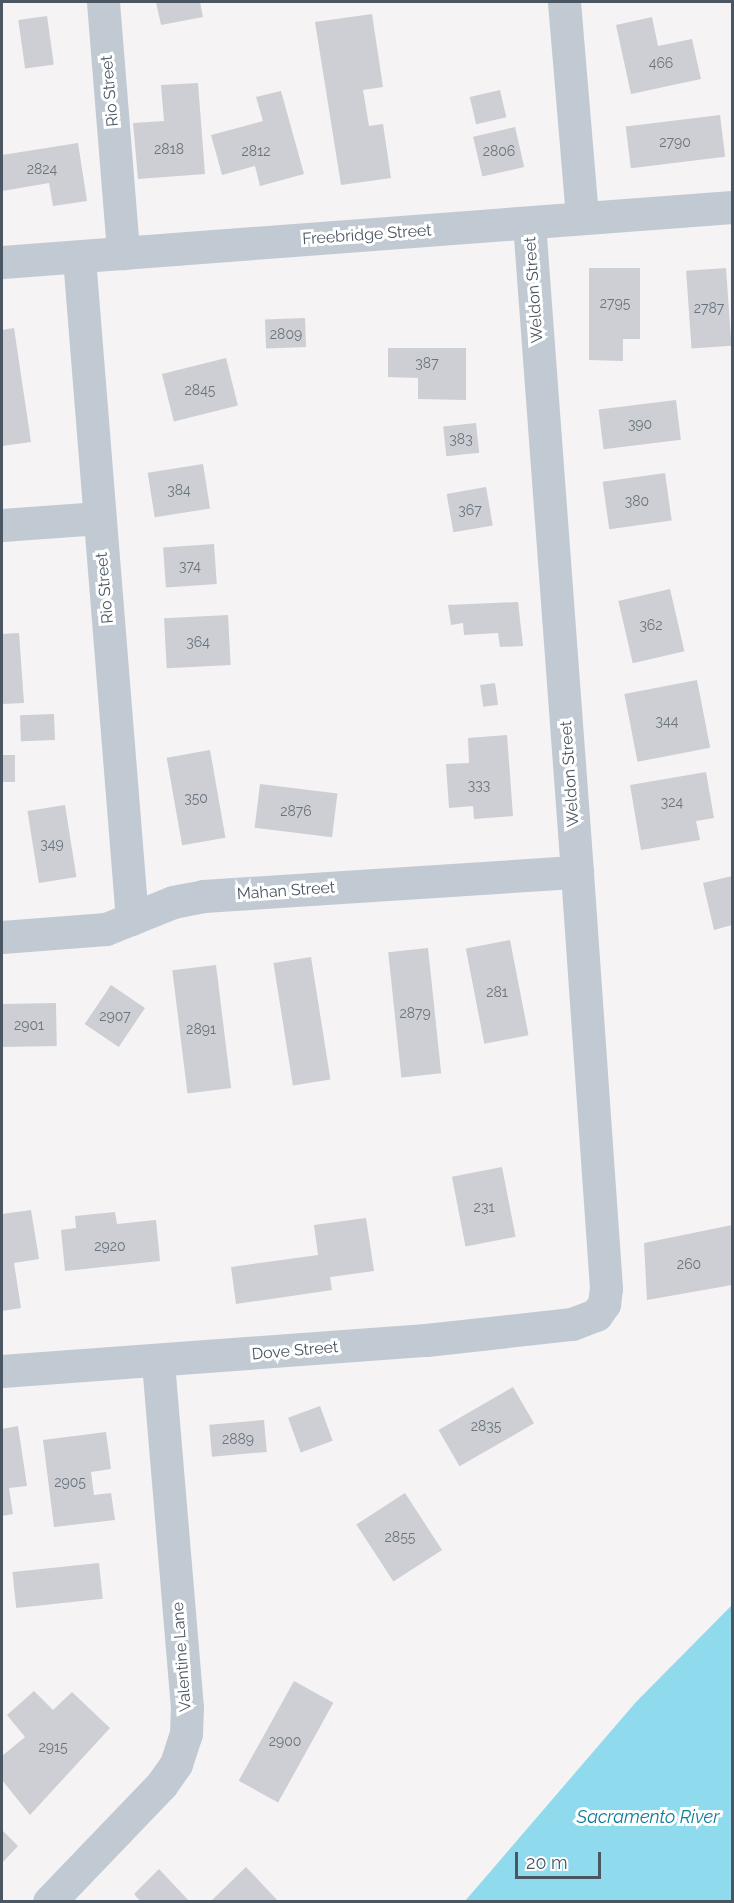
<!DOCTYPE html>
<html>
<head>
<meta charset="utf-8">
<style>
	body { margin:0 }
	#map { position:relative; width:734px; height:1903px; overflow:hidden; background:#f5f3f3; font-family:Raleway,sans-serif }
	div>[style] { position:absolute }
	.water>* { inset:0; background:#90daee }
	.building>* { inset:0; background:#cdcfd5; transform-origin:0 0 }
	.street>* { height:33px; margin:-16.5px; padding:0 16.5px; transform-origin:16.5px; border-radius:16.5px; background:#c1cad2 }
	span { translate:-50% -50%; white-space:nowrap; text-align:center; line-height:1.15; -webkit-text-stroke:6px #fff; paint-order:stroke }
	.number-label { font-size:14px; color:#6b747e }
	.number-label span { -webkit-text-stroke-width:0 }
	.street-label { font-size:16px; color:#4a5661 }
	.water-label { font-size:18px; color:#0c7c9b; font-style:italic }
	.frame { position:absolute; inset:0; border:3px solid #4a5661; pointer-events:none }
	.scale { position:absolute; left:515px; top:1852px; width:86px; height:27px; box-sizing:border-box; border:3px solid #4a5661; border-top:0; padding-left:8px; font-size:18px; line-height:21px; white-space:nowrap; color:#4a5661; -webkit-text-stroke:4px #fff; paint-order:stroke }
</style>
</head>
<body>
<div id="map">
	<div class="water">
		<i style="clip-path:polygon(732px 1605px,732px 1901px,465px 1901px,636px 1702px)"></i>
	</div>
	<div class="building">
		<i style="clip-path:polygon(156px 2px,200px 2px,203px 17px,161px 25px)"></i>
		<i style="clip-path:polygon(372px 14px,383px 87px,363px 90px,369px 126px,383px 124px,391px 178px,341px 185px,315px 22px)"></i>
		<i style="left:47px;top:16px;width:49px;height:29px;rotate:82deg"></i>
		<i style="clip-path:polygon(652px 17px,658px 46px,692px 39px,701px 79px,631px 94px,616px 25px)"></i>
		<i style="clip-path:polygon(198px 83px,205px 174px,138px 179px,133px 123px,164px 121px,161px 85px)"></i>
		<i style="left:500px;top:90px;width:28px;height:31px;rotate:77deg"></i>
		<i style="clip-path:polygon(281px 91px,304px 174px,260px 186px,255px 166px,222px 175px,211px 135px,263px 121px,256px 97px)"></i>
		<i style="left:720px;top:115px;width:42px;height:95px;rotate:83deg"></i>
		<i style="left:515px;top:127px;width:41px;height:43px;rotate:77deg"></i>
		<i style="clip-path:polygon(78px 143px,87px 201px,53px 206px,49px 183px,2px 191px,2px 155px)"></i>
		<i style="clip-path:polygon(589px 268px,640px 268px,640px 339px,623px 339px,623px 361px,589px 360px)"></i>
		<i style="left:726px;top:268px;width:78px;height:40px;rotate:86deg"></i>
		<i style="left:305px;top:318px;width:29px;height:40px;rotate:88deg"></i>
		<i style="clip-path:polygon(14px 328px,31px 442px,2px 446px,2px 330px)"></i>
		<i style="clip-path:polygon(388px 348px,466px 348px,466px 400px,418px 399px,418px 378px,388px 377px)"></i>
		<i style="left:226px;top:358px;width:49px;height:66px;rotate:76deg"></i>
		<i style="left:676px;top:400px;width:40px;height:78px;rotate:83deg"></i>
		<i style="left:476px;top:423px;width:30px;height:33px;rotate:84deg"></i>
		<i style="left:203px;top:464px;width:45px;height:56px;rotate:81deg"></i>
		<i style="left:665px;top:473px;width:48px;height:63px;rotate:82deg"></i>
		<i style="left:486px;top:487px;width:39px;height:40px;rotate:80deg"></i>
		<i style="left:214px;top:544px;width:40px;height:51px;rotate:86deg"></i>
		<i style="left:670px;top:589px;width:64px;height:53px;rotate:77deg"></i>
		<i style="clip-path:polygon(518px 602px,523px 646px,500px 647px,498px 633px,464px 635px,463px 623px,451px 625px,448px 605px)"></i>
		<i style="left:228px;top:615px;width:50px;height:64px;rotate:87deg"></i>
		<i style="clip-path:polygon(19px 633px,24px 703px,2px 704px,2px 634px)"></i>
		<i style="left:697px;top:680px;width:69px;height:74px;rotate:79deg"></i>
		<i style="left:495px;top:683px;width:22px;height:15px;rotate:82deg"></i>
		<i style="left:54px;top:714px;width:26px;height:34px;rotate:88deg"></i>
		<i style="clip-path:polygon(507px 735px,513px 816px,474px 819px,473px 806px,449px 808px,446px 764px,469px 763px,468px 738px)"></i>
		<i style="left:210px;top:750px;width:89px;height:44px;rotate:80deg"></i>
		<i style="left:2px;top:755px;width:13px;height:27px"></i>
		<i style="clip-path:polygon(706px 772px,714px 818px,696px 821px,700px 840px,641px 850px,630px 785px)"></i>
		<i style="left:260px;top:784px;width:78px;height:44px;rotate:7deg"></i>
		<i style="left:65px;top:805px;width:73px;height:38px;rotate:81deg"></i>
		<i style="clip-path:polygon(732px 876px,732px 925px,714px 930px,703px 883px)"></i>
		<i style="left:510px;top:940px;width:97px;height:45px;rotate:79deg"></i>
		<i style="left:428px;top:948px;width:126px;height:40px;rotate:84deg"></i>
		<i style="left:311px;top:957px;width:124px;height:38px;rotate:81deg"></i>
		<i style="left:216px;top:965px;width:124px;height:44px;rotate:83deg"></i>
		<i style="left:111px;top:985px;width:41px;height:47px;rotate:34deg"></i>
		<i style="left:56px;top:1003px;width:43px;height:54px;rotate:89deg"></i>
		<i style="left:502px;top:1167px;width:71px;height:51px;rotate:79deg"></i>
		<i style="clip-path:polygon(31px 1210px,39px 1259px,14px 1263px,21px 1308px,2px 1311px,2px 1214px)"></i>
		<i style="clip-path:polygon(115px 1212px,117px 1224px,156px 1220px,160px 1261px,65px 1271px,61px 1230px,76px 1228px,75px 1216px)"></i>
		<i style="clip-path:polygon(366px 1218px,374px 1271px,330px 1277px,332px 1290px,236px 1304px,231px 1267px,318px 1255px,314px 1225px)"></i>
		<i style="clip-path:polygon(732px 1225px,732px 1285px,647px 1300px,644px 1243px)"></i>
		<i style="left:513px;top:1387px;width:42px;height:86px;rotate:60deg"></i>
		<i style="left:320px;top:1406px;width:37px;height:34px;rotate:70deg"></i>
		<i style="left:264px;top:1420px;width:32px;height:55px;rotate:85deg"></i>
		<i style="clip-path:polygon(18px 1426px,27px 1486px,9px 1488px,13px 1514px,2px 1516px,2px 1429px)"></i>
		<i style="clip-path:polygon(106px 1432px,111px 1469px,91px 1472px,94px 1495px,111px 1493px,115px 1520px,54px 1527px,43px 1440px)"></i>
		<i style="left:405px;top:1493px;width:68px;height:58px;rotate:57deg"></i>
		<i style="left:99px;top:1563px;width:36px;height:87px;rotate:84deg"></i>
		<i style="left:294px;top:1681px;width:45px;height:114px;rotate:29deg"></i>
		<i style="clip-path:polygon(34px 1691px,53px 1710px,72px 1692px,110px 1728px,30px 1815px,2px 1780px,2px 1756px,25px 1737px,7px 1715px)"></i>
		<i style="clip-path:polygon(2px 1830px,18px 1846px,2px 1863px)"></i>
		<i style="clip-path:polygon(246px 1867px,279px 1902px,210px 1902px)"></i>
		<i style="clip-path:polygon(159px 1869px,190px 1902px,141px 1902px,134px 1894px)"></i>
	</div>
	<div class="street">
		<i style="left:103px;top:2px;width:252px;rotate:85.4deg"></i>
		<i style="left:564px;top:2px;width:216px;rotate:85.2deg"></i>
		<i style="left:79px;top:258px;width:663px;rotate:85.42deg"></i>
		<i style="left:2px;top:262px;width:732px;rotate:-4.31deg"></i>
		<i style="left:2px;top:525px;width:97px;rotate:-4.1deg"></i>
		<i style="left:2px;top:937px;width:104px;rotate:-4.4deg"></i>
		<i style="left:106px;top:929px;width:72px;rotate:-21.9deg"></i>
		<i style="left:173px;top:902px;width:31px;rotate:-11deg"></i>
		<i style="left:203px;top:896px;width:375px;rotate:-3.7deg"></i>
		<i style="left:2px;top:1371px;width:425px;rotate:-4.2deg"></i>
		<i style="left:426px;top:1340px;width:147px;rotate:-6.3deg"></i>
		<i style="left:572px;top:1324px;width:26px;rotate:-21deg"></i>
		<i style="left:596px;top:1315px;width:14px;rotate:-54deg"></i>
		<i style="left:604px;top:1304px;width:16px;rotate:-83deg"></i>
		<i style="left:606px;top:1288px;width:417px;rotate:-94deg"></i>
		<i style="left:577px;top:872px;width:651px;rotate:-94.23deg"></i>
		<i style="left:49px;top:1902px;width:163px;rotate:-46.2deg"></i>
		<i style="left:162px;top:1784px;width:24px;rotate:-55deg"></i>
		<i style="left:176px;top:1764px;width:32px;rotate:-72deg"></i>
		<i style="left:186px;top:1734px;width:26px;rotate:-88deg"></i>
		<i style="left:187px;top:1708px;width:347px;rotate:-94.8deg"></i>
	</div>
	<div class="number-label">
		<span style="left:661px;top:63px">466</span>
		<span style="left:675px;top:142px">2790</span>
		<span style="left:169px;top:149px">2818</span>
		<span style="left:256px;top:151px">2812</span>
		<span style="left:499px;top:151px">2806</span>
		<span style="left:42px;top:169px">2824</span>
		<span style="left:615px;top:303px">2795</span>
		<span style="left:709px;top:308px">2787</span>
		<span style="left:286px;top:334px">2809</span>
		<span style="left:427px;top:363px">387</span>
		<span style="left:200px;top:390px">2845</span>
		<span style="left:640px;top:424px">390</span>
		<span style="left:461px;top:439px">383</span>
		<span style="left:179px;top:490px">384</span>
		<span style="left:637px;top:501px">380</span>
		<span style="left:470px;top:510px">367</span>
		<span style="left:190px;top:566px">374</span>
		<span style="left:651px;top:625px">362</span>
		<span style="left:198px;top:642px">364</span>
		<span style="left:667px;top:721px">344</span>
		<span style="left:479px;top:785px">333</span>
		<span style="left:196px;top:798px">350</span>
		<span style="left:672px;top:802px">324</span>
		<span style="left:296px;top:811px">2876</span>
		<span style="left:52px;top:844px">349</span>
		<span style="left:497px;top:992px">281</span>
		<span style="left:415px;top:1013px">2879</span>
		<span style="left:115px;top:1016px">2907</span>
		<span style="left:29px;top:1025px">2901</span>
		<span style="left:201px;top:1029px">2891</span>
		<span style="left:484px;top:1207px">231</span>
		<span style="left:110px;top:1246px">2920</span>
		<span style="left:689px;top:1264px">260</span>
		<span style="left:486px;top:1426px">2835</span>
		<span style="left:238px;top:1439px">2889</span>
		<span style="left:70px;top:1482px">2905</span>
		<span style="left:400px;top:1537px">2855</span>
		<span style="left:285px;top:1741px">2900</span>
		<span style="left:53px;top:1747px">2915</span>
	</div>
	<div class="street-label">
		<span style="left:110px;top:91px;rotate:-95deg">Rio Street</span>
		<span style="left:367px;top:235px;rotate:-4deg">Freebridge Street</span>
		<span style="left:534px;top:290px;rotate:-94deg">Weldon Street</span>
		<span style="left:105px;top:588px;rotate:-95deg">Rio Street</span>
		<span style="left:570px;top:774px;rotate:-94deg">Weldon Street</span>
		<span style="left:286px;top:891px;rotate:-4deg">Mahan Street</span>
		<span style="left:295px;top:1351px;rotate:-5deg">Dove Street</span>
		<span style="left:182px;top:1657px;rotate:-94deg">Valentine Lane</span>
	</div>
	<div class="water-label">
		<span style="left:648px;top:1817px">Sacramento River</span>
	</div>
	<div class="frame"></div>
	<div class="scale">20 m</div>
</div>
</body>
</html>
